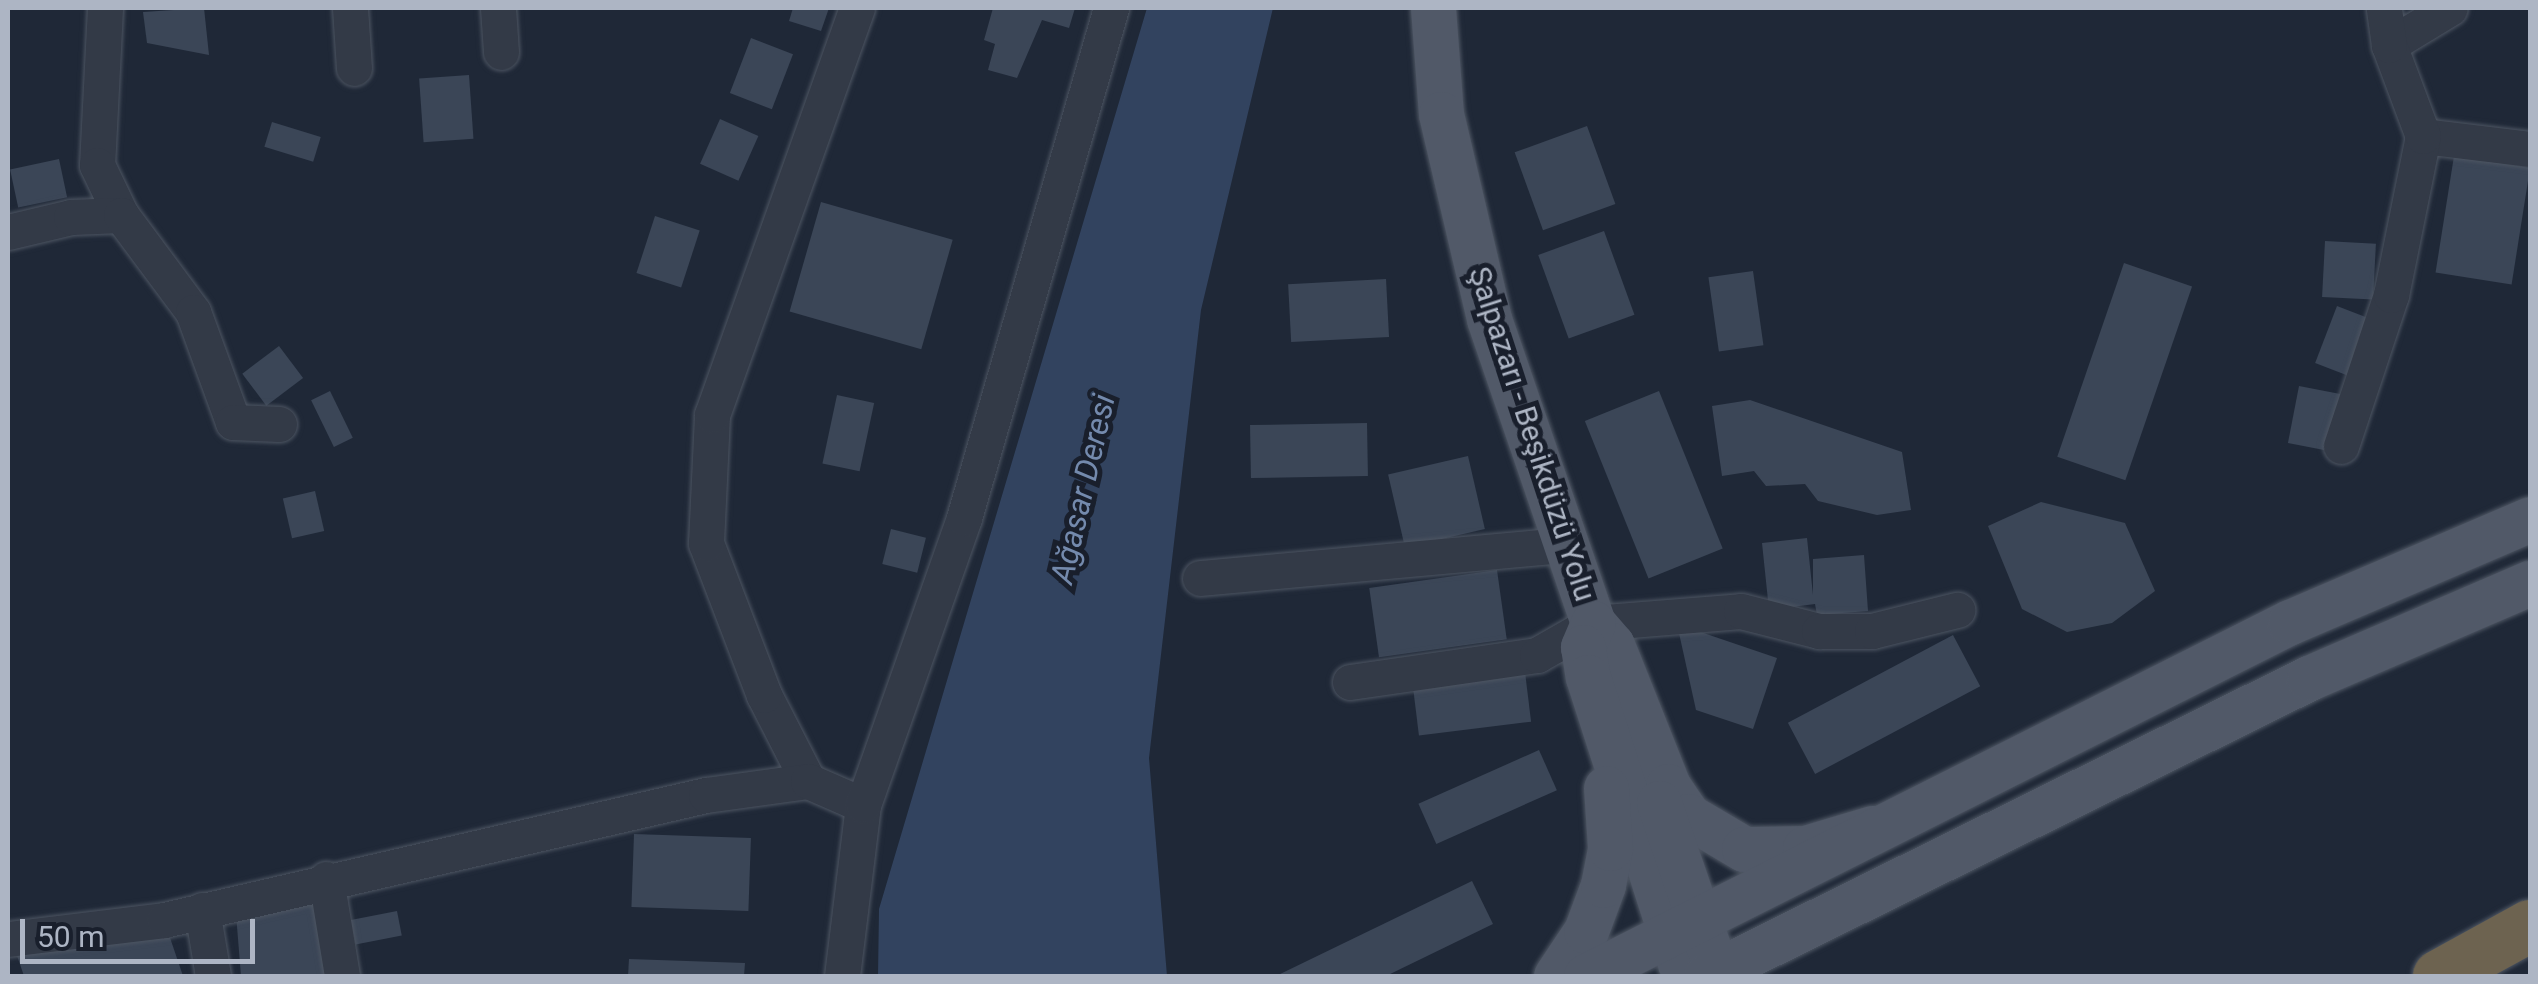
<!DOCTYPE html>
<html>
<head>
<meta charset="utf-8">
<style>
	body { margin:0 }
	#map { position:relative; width:2538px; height:984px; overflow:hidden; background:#1f2837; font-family:Roboto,sans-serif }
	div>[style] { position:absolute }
	.water>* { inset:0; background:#32435f }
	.building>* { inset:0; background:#3b4657; transform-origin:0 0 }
	.roads { filter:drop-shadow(0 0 2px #4d5562) drop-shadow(0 0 2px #4d5562) }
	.minor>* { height:35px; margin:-17.5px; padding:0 17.5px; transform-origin:17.5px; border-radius:17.5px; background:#333a47 }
	.major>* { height:45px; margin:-22.5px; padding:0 22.5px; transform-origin:22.5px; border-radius:22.5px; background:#515968 }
	.highway>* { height:52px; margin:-26px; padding:0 26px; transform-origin:26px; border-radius:26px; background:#6d6350 }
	span { translate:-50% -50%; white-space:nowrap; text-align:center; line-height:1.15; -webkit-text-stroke:10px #191f2c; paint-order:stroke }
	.street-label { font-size:30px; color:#adb5c4 }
	.water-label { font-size:32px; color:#748aad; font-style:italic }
	.frame { position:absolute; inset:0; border:10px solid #adb5c4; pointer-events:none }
	.scale { position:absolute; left:20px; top:919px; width:235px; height:45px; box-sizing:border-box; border:5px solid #adb5c4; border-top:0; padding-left:12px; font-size:30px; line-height:35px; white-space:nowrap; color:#adb5c4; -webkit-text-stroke:8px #191f2c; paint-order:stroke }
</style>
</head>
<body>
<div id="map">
	<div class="water">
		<i style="clip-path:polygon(1147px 8px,1273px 8px,1201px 310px,1149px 758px,1167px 976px,878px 976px,879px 909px)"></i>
	</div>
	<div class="building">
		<i style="clip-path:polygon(204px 8px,209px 55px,147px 43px,143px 12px)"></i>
		<i style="clip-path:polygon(793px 8px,829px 8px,821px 31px,789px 21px)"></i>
		<i style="clip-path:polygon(993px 8px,1075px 8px,1069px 28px,1042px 20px,1017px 78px,988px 70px,995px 44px,984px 40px)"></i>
		<i style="left:751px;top:38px;width:45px;height:59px;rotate:21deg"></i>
		<i style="left:469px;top:75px;width:64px;height:50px;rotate:86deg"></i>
		<i style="left:720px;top:119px;width:42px;height:49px;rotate:24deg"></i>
		<i style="left:272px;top:122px;width:51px;height:26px;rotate:17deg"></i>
		<i style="left:1587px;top:126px;width:83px;height:77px;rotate:70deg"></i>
		<i style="left:2454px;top:156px;width:77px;height:118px;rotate:9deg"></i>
		<i style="left:59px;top:159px;width:39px;height:50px;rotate:78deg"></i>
		<i style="left:821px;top:202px;width:137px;height:114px;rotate:16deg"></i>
		<i style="left:655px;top:216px;width:47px;height:60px;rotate:18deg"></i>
		<i style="left:1604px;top:231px;width:89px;height:70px;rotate:70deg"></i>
		<i style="left:2325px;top:241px;width:51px;height:56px;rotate:3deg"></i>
		<i style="left:2124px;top:263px;width:72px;height:205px;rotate:19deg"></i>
		<i style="left:1753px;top:271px;width:75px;height:45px;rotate:82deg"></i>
		<i style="left:1386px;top:279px;width:58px;height:98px;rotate:87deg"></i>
		<i style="left:2337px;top:306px;width:34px;height:61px;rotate:21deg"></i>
		<i style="left:279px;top:346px;width:40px;height:46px;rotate:53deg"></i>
		<i style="left:2299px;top:386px;width:42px;height:58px;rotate:11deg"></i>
		<i style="left:330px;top:391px;width:52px;height:21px;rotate:64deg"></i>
		<i style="left:1659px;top:391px;width:170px;height:80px;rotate:68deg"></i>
		<i style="left:837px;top:395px;width:38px;height:70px;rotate:12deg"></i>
		<i style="clip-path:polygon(1750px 400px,1902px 452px,1911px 510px,1877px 515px,1818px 501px,1805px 484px,1766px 486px,1754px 471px,1722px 476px,1712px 406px)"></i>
		<i style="left:1367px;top:423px;width:53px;height:117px;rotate:89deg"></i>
		<i style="left:1468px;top:456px;width:75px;height:82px;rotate:77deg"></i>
		<i style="left:315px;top:491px;width:41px;height:33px;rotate:77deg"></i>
		<i style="clip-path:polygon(2041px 502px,2125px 523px,2155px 591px,2112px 623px,2067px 632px,2022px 609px,1988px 526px)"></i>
		<i style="left:891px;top:529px;width:36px;height:36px;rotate:14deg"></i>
		<i style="clip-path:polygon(1807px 538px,1813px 595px,1813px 559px,1864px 555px,1868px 611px,1817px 615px,1815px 604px,1769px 610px,1762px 543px)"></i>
		<i style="left:1497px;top:570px;width:70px;height:129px;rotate:82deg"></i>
		<i style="clip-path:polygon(1677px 624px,1777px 658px,1753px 729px,1696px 710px)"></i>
		<i style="left:1953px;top:635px;width:58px;height:187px;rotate:62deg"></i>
		<i style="left:1525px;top:672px;width:50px;height:113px;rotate:83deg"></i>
		<i style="left:1539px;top:750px;width:44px;height:132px;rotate:66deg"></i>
		<i style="left:634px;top:834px;width:117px;height:73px;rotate:2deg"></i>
		<i style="clip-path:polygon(1472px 881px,1493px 924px,1386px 976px,1276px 976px)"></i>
		<i style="clip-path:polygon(330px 900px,334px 976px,241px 976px,236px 914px)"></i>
		<i style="left:397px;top:911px;width:25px;height:47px;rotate:79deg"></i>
		<i style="clip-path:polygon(164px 920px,183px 976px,24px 976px,11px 938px)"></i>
		<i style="clip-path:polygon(629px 959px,745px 963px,744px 976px,628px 976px)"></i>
	</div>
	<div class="roads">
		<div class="minor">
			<i style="left:105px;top:8px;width:157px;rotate:92.9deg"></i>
			<i style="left:97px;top:165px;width:55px;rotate:64.4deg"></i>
			<i style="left:350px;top:8px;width:60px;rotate:86.2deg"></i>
			<i style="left:498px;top:8px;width:44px;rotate:86.1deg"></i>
			<i style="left:2389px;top:45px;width:71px;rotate:-31.2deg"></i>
			<i style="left:2423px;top:136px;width:108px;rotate:6.9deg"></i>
			<i style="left:8px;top:232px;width:65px;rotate:-13.4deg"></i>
			<i style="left:71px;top:217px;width:50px;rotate:-2.3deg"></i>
			<i style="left:121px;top:215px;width:121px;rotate:53.4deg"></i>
			<i style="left:193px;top:312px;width:117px;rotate:70deg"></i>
			<i style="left:233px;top:422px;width:46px;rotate:2.5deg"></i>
			<i style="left:2341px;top:446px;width:159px;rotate:-71.7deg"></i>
			<i style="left:2391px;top:295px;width:162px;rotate:-78.6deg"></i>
			<i style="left:2423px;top:136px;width:97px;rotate:-110.5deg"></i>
			<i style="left:2389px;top:45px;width:37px;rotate:-98deg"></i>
			<i style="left:1200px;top:578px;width:366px;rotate:-5.2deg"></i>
			<i style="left:1350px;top:682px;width:189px;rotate:-8.2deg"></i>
			<i style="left:1537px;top:655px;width:64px;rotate:-29.7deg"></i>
			<i style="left:1593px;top:623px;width:148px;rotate:-4.6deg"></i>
			<i style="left:1741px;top:611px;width:81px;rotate:14.4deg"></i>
			<i style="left:1819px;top:631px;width:53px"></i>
			<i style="left:1872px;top:631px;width:88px;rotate:-13.9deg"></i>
			<i style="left:808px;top:781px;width:97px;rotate:-117.1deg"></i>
			<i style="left:764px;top:695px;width:163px;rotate:-110.9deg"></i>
			<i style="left:706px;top:543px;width:128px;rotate:-87.3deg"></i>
			<i style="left:712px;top:415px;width:432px;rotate:-70.4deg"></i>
			<i style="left:326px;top:879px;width:98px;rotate:80.6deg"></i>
			<i style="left:202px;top:910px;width:67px;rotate:80.5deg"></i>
			<i style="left:8px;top:939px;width:157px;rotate:-6.9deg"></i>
			<i style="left:164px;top:920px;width:556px;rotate:-12.99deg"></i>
			<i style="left:706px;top:795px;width:103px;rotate:-7.8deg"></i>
			<i style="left:808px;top:781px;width:60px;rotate:23.6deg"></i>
			<i style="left:842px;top:976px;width:172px;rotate:-83deg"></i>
			<i style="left:863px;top:805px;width:304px;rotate:-70.6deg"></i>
			<i style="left:964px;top:518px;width:531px;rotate:-73.92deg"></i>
		</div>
		<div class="major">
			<i style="left:1433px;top:8px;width:106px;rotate:85.7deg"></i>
			<i style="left:1441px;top:114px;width:211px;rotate:76.8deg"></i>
			<i style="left:1489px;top:319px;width:321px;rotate:71.1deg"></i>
			<i style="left:1593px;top:623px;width:29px;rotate:49deg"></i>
			<i style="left:1612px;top:645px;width:152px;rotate:68.3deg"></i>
			<i style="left:1668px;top:786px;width:36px;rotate:56deg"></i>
			<i style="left:1688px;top:816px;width:65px;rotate:30.5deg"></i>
			<i style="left:1744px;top:849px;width:61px;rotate:-0.9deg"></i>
			<i style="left:1805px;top:848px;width:70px;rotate:-16.6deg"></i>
			<i style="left:1593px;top:623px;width:26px;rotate:113deg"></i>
			<i style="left:1583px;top:647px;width:30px;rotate:81deg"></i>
			<i style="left:1588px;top:677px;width:301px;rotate:72.2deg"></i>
			<i style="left:1659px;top:803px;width:151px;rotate:71.1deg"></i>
			<i style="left:1556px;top:976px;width:54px;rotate:-56.3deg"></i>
			<i style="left:1586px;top:931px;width:49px;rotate:-69.7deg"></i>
			<i style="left:1603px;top:885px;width:38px;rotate:-79deg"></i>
			<i style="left:1610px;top:848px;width:60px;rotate:-93.8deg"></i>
			<i style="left:1586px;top:976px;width:788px;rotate:-26.7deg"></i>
			<i style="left:2290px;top:622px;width:261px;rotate:-23.2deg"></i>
			<i style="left:1706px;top:976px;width:673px;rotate:-26.3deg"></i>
			<i style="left:2309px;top:678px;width:241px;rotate:-23.3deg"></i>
		</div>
		<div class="highway">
			<i style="left:2439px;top:976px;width:104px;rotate:-28.8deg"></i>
		</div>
	</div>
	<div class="street-label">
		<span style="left:1532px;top:434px;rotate:72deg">Şalpazarı - Beşikdüzü Yolu</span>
	</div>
	<div class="water-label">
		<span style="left:1083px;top:489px;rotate:-77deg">Ağasar Deresi</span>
	</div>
	<div class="frame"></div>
	<div class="scale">50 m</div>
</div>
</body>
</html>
